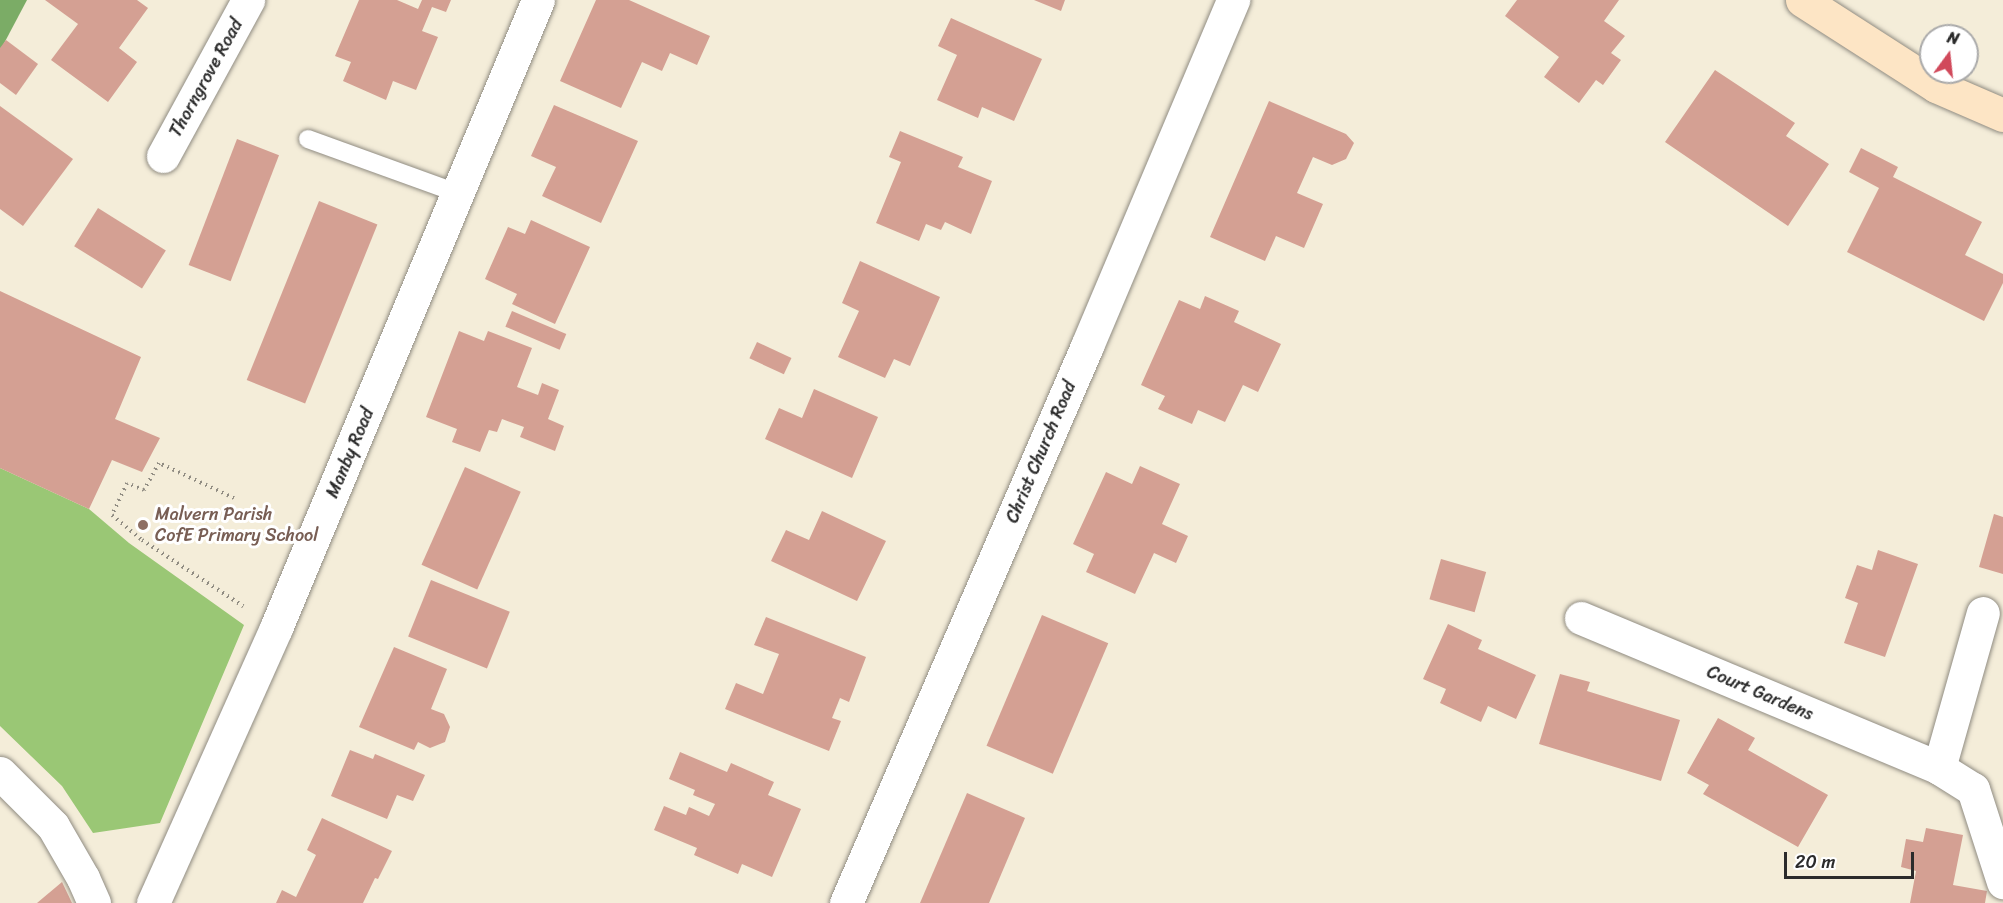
<!DOCTYPE html>
<html>
<head>
<meta charset="utf-8">
<style>
	body { margin:0 }
	#map { position:relative; width:2003px; height:903px; overflow:hidden; background:#f4edd9; font-family:Sriracha,sans-serif }
	div>[style] { position:absolute }
	.green>* { inset:0; background:#9ac775 }
	.forest>* { inset:0; background:#7bac66 }
	.building>* { inset:0; background:#d4a093; transform-origin:0 0 }
	.path>* { height:4px; margin-top:-2px; transform-origin:0; background:repeating-linear-gradient(90deg,#908c82 0 1.5px,transparent 0 6px) }
	.roads { filter:drop-shadow(0 0 2px #908c82) drop-shadow(0 0 2px #908c82) }
	.lane>* { height:18px; margin:-9px; padding:0 9px; transform-origin:9px; border-radius:9px; background:#fff }
	.street>* { height:33px; margin:-16.5px; padding:0 16.5px; transform-origin:16.5px; border-radius:16.5px; background:#fff }
	.secondary>* { height:33px; margin:-16.5px; padding:0 16.5px; transform-origin:16.5px; border-radius:16.5px; background:#fde5c5 }
	.dots>* { width:16px; height:16px; translate:-50% -50%; box-sizing:border-box; border:3px solid #fff; border-radius:50% }
	span { translate:-50% -50%; white-space:nowrap; text-align:center; line-height:1.15; -webkit-text-stroke:6px #fff; paint-order:stroke }
	.street-label { font-size:18px; color:#2b2b2b }
	.education-label { font-size:18px; color:#785e54 }
	.left { translate:0 -50%; text-align:left }
	.north { position:absolute; left:1919px; top:24px; width:60px; height:60px; box-sizing:border-box; background:#fff; border:2px solid #aaa; border-radius:50%; rotate:15deg; font-size:16px; font-weight:700; line-height:24px; text-align:center; color:#2b2b2b }
	.north::after { content:''; display:block; margin:auto; width:21px; height:27px; background:#d1495b; clip-path:polygon(50% 0,100% 100%,50% 72%,0 100%) }
	.scale { position:absolute; left:1784px; top:852px; width:130px; height:27px; box-sizing:border-box; border:3px solid #2b2b2b; border-top:0; padding-left:8px; font-size:18px; line-height:21px; white-space:nowrap; color:#2b2b2b; -webkit-text-stroke:4px #fff; paint-order:stroke }
</style>
</head>
<body>
<div id="map">
	<div class="green">
		<i style="clip-path:polygon(0 468px,89px 509px,129px 543px,244px 625px,160px 823px,93px 833px,62px 786px,0 726px)"></i>
	</div>
	<div class="forest">
		<i style="clip-path:polygon(0 0,27px 0,0 51px)"></i>
	</div>
	<div class="building">
		<i style="clip-path:polygon(45px 0,137px 0,148px 8px,119px 48px,137px 62px,108px 102px,51px 60px,78px 24px)"></i>
		<i style="clip-path:polygon(359px 0,397px 0,418px 9px,422px 0,451px 0,446px 12px,432px 7px,422px 31px,438px 37px,416px 90px,393px 81px,386px 100px,343px 81px,351px 62px,335px 56px)"></i>
		<i style="clip-path:polygon(596px 0,629px 0,710px 36px,697px 65px,670px 53px,662px 71px,642px 62px,621px 108px,560px 81px)"></i>
		<i style="clip-path:polygon(1034px 0,1065px 0,1061px 11px)"></i>
		<i style="clip-path:polygon(1517px 0,1619px 0,1604px 21px,1625px 36px,1611px 53px,1621px 60px,1603px 85px,1596px 80px,1579px 103px,1544px 77px,1559px 57px,1505px 16px)"></i>
		<i style="clip-path:polygon(951px 18px,1042px 59px,1014px 121px,982px 107px,978px 118px,937px 100px,957px 55px,938px 46px)"></i>
		<i style="clip-path:polygon(6px 40px,38px 64px,16px 95px,0 83px,0 48px)"></i>
		<i style="clip-path:polygon(1715px 70px,1795px 123px,1786px 136px,1829px 164px,1788px 226px,1665px 142px)"></i>
		<i style="clip-path:polygon(1269px 101px,1346px 134px,1354px 143px,1346px 159px,1332px 165px,1313px 157px,1297px 193px,1323px 204px,1304px 248px,1276px 236px,1265px 261px,1210px 237px)"></i>
		<i style="clip-path:polygon(554px 105px,638px 141px,601px 223px,542px 196px,556px 167px,531px 156px)"></i>
		<i style="clip-path:polygon(0 106px,73px 159px,23px 226px,0 209px)"></i>
		<i style="clip-path:polygon(900px 131px,963px 157px,958px 167px,992px 181px,971px 234px,945px 222px,941px 230px,926px 224px,919px 241px,876px 223px,901px 162px,889px 157px)"></i>
		<i style="left:237px;top:139px;width:45px;height:135px;rotate:21deg"></i>
		<i style="clip-path:polygon(1861px 148px,1898px 167px,1893px 177px,1982px 222px,1965px 255px,2003px 274px,2003px 283px,1984px 321px,1847px 252px,1879px 188px,1849px 172px)"></i>
		<i style="left:319px;top:201px;width:63px;height:193px;rotate:22deg"></i>
		<i style="left:98px;top:208px;width:80px;height:45px;rotate:32deg"></i>
		<i style="clip-path:polygon(531px 220px,590px 247px,555px 324px,512px 304px,517px 294px,485px 279px,508px 227px,525px 234px)"></i>
		<i style="clip-path:polygon(860px 261px,940px 297px,910px 366px,894px 359px,885px 378px,838px 357px,859px 311px,842px 303px)"></i>
		<i style="clip-path:polygon(0 291px,141px 357px,115px 419px,160px 438px,142px 472px,112px 460px,89px 509px,0 468px)"></i>
		<i style="clip-path:polygon(1205px 296px,1239px 311px,1234px 322px,1281px 344px,1258px 392px,1243px 385px,1225px 422px,1198px 410px,1192px 424px,1158px 409px,1165px 396px,1141px 385px,1179px 300px,1200px 309px)"></i>
		<i style="left:512px;top:311px;width:59px;height:17px;rotate:23deg"></i>
		<i style="clip-path:polygon(459px 331px,484px 341px,488px 331px,532px 348px,517px 387px,538px 395px,542px 383px,559px 390px,548px 419px,564px 426px,555px 451px,520px 437px,524px 427px,502px 419px,497px 432px,489px 430px,480px 452px,452px 442px,457px 429px,426px 417px)"></i>
		<i style="left:757px;top:342px;width:38px;height:18px;rotate:25deg"></i>
		<i style="clip-path:polygon(814px 389px,878px 417px,852px 478px,765px 439px,779px 408px,802px 418px)"></i>
		<i style="clip-path:polygon(1140px 466px,1180px 484px,1162px 524px,1188px 536px,1176px 563px,1154px 553px,1135px 594px,1086px 572px,1094px 554px,1073px 544px,1106px 472px,1132px 484px)"></i>
		<i style="left:465px;top:467px;width:61px;height:107px;rotate:24deg"></i>
		<i style="clip-path:polygon(822px 511px,886px 541px,857px 601px,771px 561px,786px 530px,809px 540px)"></i>
		<i style="clip-path:polygon(1994px 514px,2003px 517px,2003px 574px,1979px 567px)"></i>
		<i style="clip-path:polygon(1878px 550px,1918px 564px,1885px 657px,1844px 643px,1858px 603px,1845px 598px,1857px 565px,1872px 570px)"></i>
		<i style="left:1441px;top:559px;width:47px;height:42px;rotate:16deg"></i>
		<i style="left:431px;top:580px;width:85px;height:61px;rotate:22deg"></i>
		<i style="left:1042px;top:615px;width:72px;height:142px;rotate:23deg"></i>
		<i style="clip-path:polygon(766px 617px,866px 657px,849px 702px,840px 698px,832px 718px,841px 721px,829px 751px,725px 709px,736px 683px,763px 694px,779px 654px,754px 645px)"></i>
		<i style="clip-path:polygon(1448px 624px,1482px 640px,1478px 649px,1536px 675px,1516px 719px,1488px 706px,1481px 722px,1440px 703px,1446px 689px,1423px 679px)"></i>
		<i style="clip-path:polygon(394px 647px,447px 669px,431px 709px,444px 714px,450px 727px,445px 742px,430px 748px,418px 742px,414px 750px,359px 727px)"></i>
		<i style="clip-path:polygon(1560px 674px,1590px 682px,1587px 691px,1680px 720px,1661px 781px,1539px 744px)"></i>
		<i style="clip-path:polygon(1718px 718px,1755px 738px,1748px 750px,1828px 795px,1798px 847px,1703px 794px,1709px 785px,1687px 773px)"></i>
		<i style="clip-path:polygon(350px 750px,373px 759px,375px 754px,425px 775px,413px 801px,397px 795px,387px 819px,331px 796px)"></i>
		<i style="clip-path:polygon(680px 752px,727px 772px,731px 763px,774px 782px,768px 795px,801px 809px,772px 877px,742px 864px,738px 874px,694px 855px,697px 848px,654px 830px,664px 806px,686px 815px,689px 807px,709px 816px,715px 804px,693px 795px,695px 790px,669px 779px)"></i>
		<i style="clip-path:polygon(967px 793px,1025px 818px,989px 903px,920px 903px)"></i>
		<i style="clip-path:polygon(322px 818px,392px 851px,378px 879px,375px 878px,363px 903px,276px 903px,282px 890px,296px 897px,316px 855px,307px 850px)"></i>
		<i style="clip-path:polygon(1926px 828px,1963px 835px,1953px 885px,1987px 891px,1985px 903px,1910px 903px,1916px 871px,1901px 867px,1906px 839px,1923px 842px)"></i>
		<i style="clip-path:polygon(62px 882px,72px 903px,37px 903px)"></i>
	</div>
	<div class="path">
		<i style="left:234px;top:498px;width:83px;rotate:-155deg"></i>
		<i style="left:159px;top:463px;width:31px;rotate:119deg"></i>
		<i style="left:144px;top:490px;width:18px;rotate:-158deg"></i>
		<i style="left:127px;top:483px;width:35px;rotate:115deg"></i>
		<i style="left:112px;top:515px;width:39px;rotate:40deg"></i>
		<i style="left:142px;top:540px;width:121px;rotate:33.2deg"></i>
	</div>
	<div class="roads">
		<div class="lane">
			<i style="left:308px;top:139px;width:158px;rotate:19.9deg"></i>
		</div>
		<div class="street">
			<i style="left:163px;top:156px;width:178px;rotate:-61.4deg"></i>
			<i style="left:1581px;top:618px;width:388px;rotate:22.7deg"></i>
			<i style="left:1939px;top:768px;width:40px;rotate:32deg"></i>
			<i style="left:1973px;top:789px;width:98px;rotate:72.1deg"></i>
			<i style="left:1939px;top:768px;width:161px;rotate:-74.2deg"></i>
			<i style="left:0;top:773px;width:75px;rotate:45deg"></i>
			<i style="left:53px;top:826px;width:60px;rotate:60deg"></i>
			<i style="left:83px;top:878px;width:27px;rotate:66deg"></i>
			<i style="left:153px;top:903px;width:301px;rotate:-65.9deg"></i>
			<i style="left:276px;top:628px;width:680px;rotate:-67.35deg"></i>
			<i style="left:846px;top:903px;width:607px;rotate:-66.6deg"></i>
			<i style="left:1087px;top:346px;width:376px;rotate:-67.1deg"></i>
		</div>
		<div class="secondary">
			<i style="left:1802px;top:0;width:159px;rotate:32.7deg"></i>
			<i style="left:1936px;top:86px;width:73px;rotate:23.4deg"></i>
		</div>
	</div>
	<div class="dots">
		<i style="left:143px;top:525px;background:#8d6e63"></i>
	</div>
	<div class="street-label">
		<span style="left:206px;top:78px;rotate:-61deg">Thorngrove Road</span>
		<span style="left:1041px;top:452px;rotate:-67deg">Christ Church Road</span>
		<span style="left:350px;top:453px;rotate:-67deg">Manby Road</span>
		<span style="left:1760px;top:693px;rotate:23deg">Court Gardens</span>
	</div>
	<div class="education-label">
		<span class="left" style="left:155px;top:525px">Malvern Parish<br>CofE Primary School</span>
	</div>
	<div class="north">N</div>
	<div class="scale">20 m</div>
</div>
</body>
</html>
